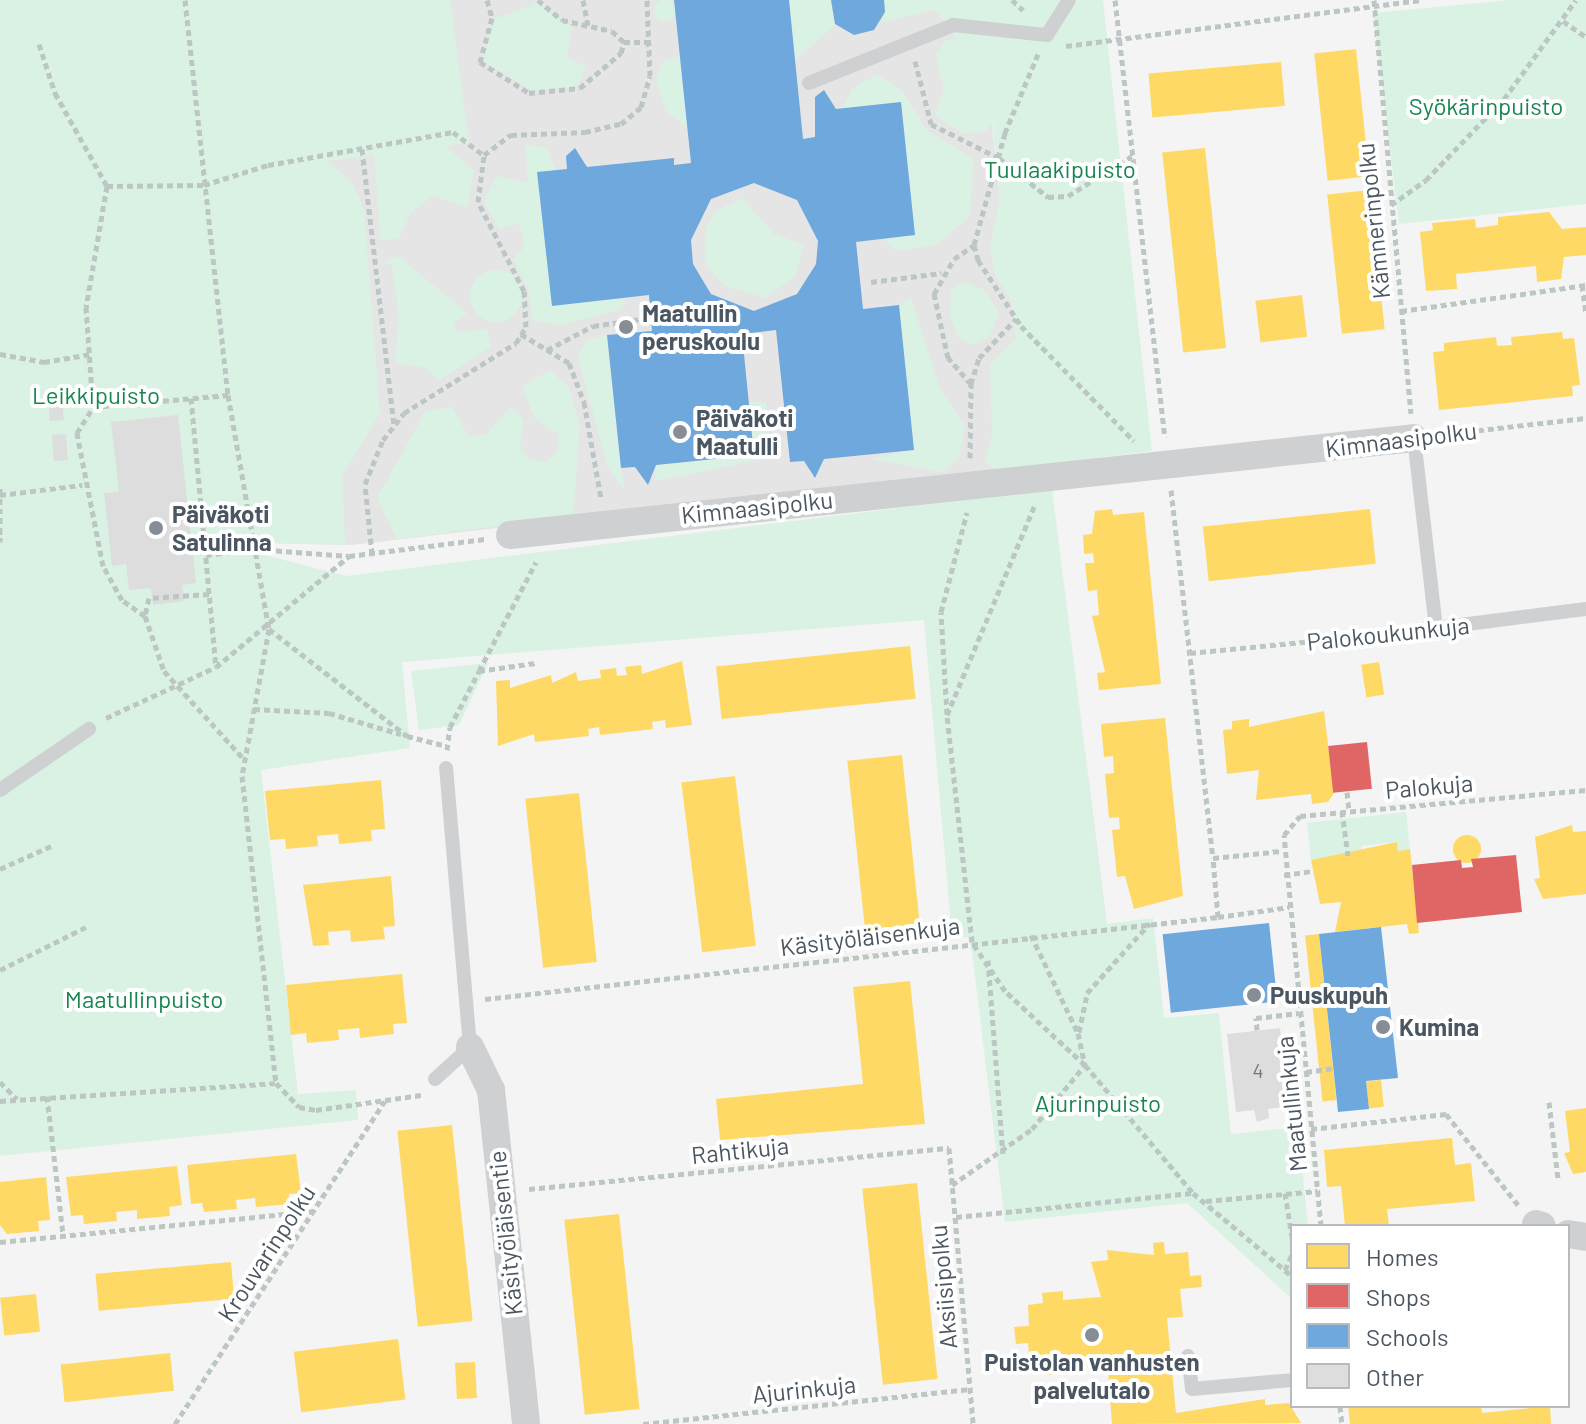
<!DOCTYPE html>
<html>
<head>
<meta charset="utf-8">
<style>
	body { margin:0 }
	#map { position:relative; width:1586px; height:1424px; overflow:hidden; background:#f4f4f4; font-family:Barlow,sans-serif }
	div>[style] { position:absolute }
	.education>* { inset:0; background:#e6e5e6 }
	.green>* { inset:0; background:#d9f2e3 }
	.round { border-radius:50% }
	.homes>* { inset:0; background:#ffd966; transform-origin:0 0 }
	.shops>* { inset:0; background:#e06666; transform-origin:0 0 }
	.schools>* { inset:0; background:#6fa8dc; transform-origin:0 0 }
	.building>* { inset:0; background:#ddddde; transform-origin:0 0 }
	.path>* { height:5px; margin-top:-2.5px; transform-origin:0; background:repeating-linear-gradient(90deg,#bcc7c4 0 6px,transparent 0 10px) }
	.service>* { height:14px; margin:-7px; padding:0 7px; transform-origin:7px; border-radius:7px; background:#ced0d2 }
	.minor>* { height:28px; margin:-14px; padding:0 14px; transform-origin:14px; border-radius:14px; background:#ced0d2 }
	.dots>* { width:22px; height:22px; translate:-50% -50%; box-sizing:border-box; border:4px solid #fff; border-radius:50% }
	span { translate:-50% -50%; white-space:nowrap; text-align:center; line-height:1.15; -webkit-text-stroke:8px #fff; paint-order:stroke }
	.number-label { font-size:20px; color:#707881 }
	.number-label span { -webkit-text-stroke-width:0 }
	.park-label { font-size:24px; color:#17864f }
	.street-label { font-size:24px; color:#4a5661 }
	.poi-label { font-size:24px; color:#4a5661; font-weight:700 }
	.left { translate:0 -50%; text-align:left }
	.legend { position:absolute; left:1290px; top:1224px; width:280px; height:184px; box-sizing:border-box; background:#fff; border:2px solid #b7bbc0; margin:0; padding:10px 14px; list-style:none; font-size:24px; color:#4a5661 }
	.legend li { display:flex; align-items:center; gap:16px; height:40px }
	.legend b { width:40px; border:2px solid #b7bbc0 }
</style>
</head>
<body>
<div id="map">
	<div class="education">
		<i style="clip-path:polygon(450px 0,928px 0,986px 75px,1031px 466px,352px 545px,267px 543px,269px 168px,462px 143px)"></i>
	</div>
	<div class="green">
		<i class="round" style="left:654px;top:-1px;width:22px;height:22px"></i>
		<i style="clip-path:polygon(0 0,450px 0,469px 142px,445px 146px,474px 170px,467px 207px,433px 196px,411px 212px,399px 238px,381px 241px,374px 155px,326px 161px,352px 182px,364px 209px,380px 413px,342px 476px,345px 545px,268px 543px,265px 555px,346px 576px,1052px 489px,1107px 924px,1153px 918px,1164px 1018px,1219px 1013px,1231px 1134px,1298px 1127px,1308px 1226px,1292px 1226px,1292px 1299px,1187px 1203px,1005px 1222px,972px 952px,968px 937px,952px 937px,924px 620px,402px 662px,410px 748px,261px 770px,298px 1094px,356px 1090px,358px 1120px,0 1156px)"></i>
		<i style="clip-path:polygon(789px 0,831px 0,835px 24px,795px 61px)"></i>
		<i style="clip-path:polygon(884px 0,1103px 0,1152px 451px,997px 470px,985px 462px,992px 435px,990px 365px,1016px 338px,1012px 302px,995px 275px,990px 247px,1000px 196px,992px 122px,987px 130px,964px 134px,935px 115px,944px 90px,936px 56px,945px 41px,958px 39px,936px 10px,881px 22px)"></i>
		<i style="clip-path:polygon(1510px 0,1586px 0,1586px 204px,1399px 224px,1373px 13px)"></i>
		<i style="clip-path:polygon(538px 3px,572px 28px,567px 59px,586px 66px,577px 87px,533px 91px,483px 61px,494px 19px)"></i>
		<i style="clip-path:polygon(680px 55px,687px 126px,666px 112px,656px 80px,663px 61px)"></i>
		<i style="clip-path:polygon(877px 75px,901px 90px,927px 130px,973px 159px,970px 216px,937px 245px,896px 251px,884px 238px,915px 235px,901px 102px,843px 108px,852px 89px)"></i>
		<i style="clip-path:polygon(525px 144px,547px 148px,556px 170px,538px 173px,552px 305px,626px 298px,621px 309px,561px 325px,532px 320px,528px 289px,513px 259px,525px 246px,519px 223px,499px 229px,484px 201px,496px 176px,528px 183px)"></i>
		<i style="clip-path:polygon(742px 198px,774px 234px,804px 245px,795px 277px,765px 298px,725px 286px,706px 265px,706px 228px,715px 212px)"></i>
		<i style="clip-path:polygon(398px 256px,467px 313px,454px 323px,456px 333px,487px 329px,491px 347px,440px 380px,425px 368px,395px 362px,399px 317px,392px 265px,383px 263px)"></i>
		<i class="round" style="left:470px;top:270px;width:52px;height:52px"></i>
		<i style="clip-path:polygon(965px 282px,986px 291px,999px 314px,990px 336px,974px 345px,959px 338px,950px 317px,951px 289px)"></i>
		<i style="clip-path:polygon(911px 298px,940px 388px,965px 426px,959px 457px,943px 472px,871px 459px,914px 449px,899px 305px)"></i>
		<i style="clip-path:polygon(607px 335px,621px 468px,625px 491px,607px 466px,578px 356px,586px 341px)"></i>
		<i style="clip-path:polygon(550px 370px,569px 388px,580px 426px,573px 516px,397px 539px,377px 498px,426px 411px,452px 407px,468px 436px,485px 435px,512px 406px,524px 421px,520px 448px,528px 459px,546px 462px,557px 453px,559px 435px,535px 418px,522px 387px)"></i>
		<i style="clip-path:polygon(748px 401px,766px 403px,770px 445px,763px 459px,655px 481px,656px 465px,754px 455px)"></i>
		<i style="clip-path:polygon(488px 663px,459px 725px,419px 730px,411px 671px)"></i>
		<i style="clip-path:polygon(1406px 812px,1410px 849px,1398px 851px,1397px 842px,1361px 846px,1362px 855px,1311px 860px,1307px 823px)"></i>
	</div>
	<div class="homes">
		<i style="left:1356px;top:49px;width:128px;height:42px;rotate:84deg"></i>
		<i style="left:1281px;top:62px;width:44px;height:133px;rotate:85deg"></i>
		<i style="left:1205px;top:148px;width:201px;height:43px;rotate:84deg"></i>
		<i style="left:1370px;top:190px;width:140px;height:43px;rotate:84deg"></i>
		<i style="clip-path:polygon(1549px 212px,1562px 229px,1586px 227px,1586px 255px,1564px 257px,1561px 279px,1537px 282px,1536px 266px,1456px 274px,1457px 289px,1426px 291px,1420px 232px,1433px 230px,1432px 223px,1475px 219px,1476px 228px,1498px 225px,1498px 217px)"></i>
		<i style="left:1302px;top:295px;width:42px;height:47px;rotate:83deg"></i>
		<i style="clip-path:polygon(1562px 332px,1563px 339px,1574px 338px,1580px 385px,1572px 386px,1573px 396px,1439px 410px,1433px 352px,1444px 351px,1444px 343px,1496px 337px,1497px 346px,1512px 345px,1511px 337px)"></i>
		<i style="clip-path:polygon(1112px 509px,1113px 515px,1144px 512px,1161px 684px,1099px 690px,1097px 673px,1105px 672px,1092px 616px,1099px 615px,1097px 590px,1088px 591px,1085px 563px,1094px 563px,1093px 553px,1084px 554px,1083px 535px,1092px 534px,1095px 511px)"></i>
		<i style="left:1370px;top:509px;width:55px;height:168px;rotate:84deg"></i>
		<i style="left:910px;top:646px;width:53px;height:195px;rotate:84deg"></i>
		<i style="clip-path:polygon(682px 661px,692px 725px,666px 728px,665px 720px,652px 722px,653px 729px,600px 735px,599px 727px,588px 729px,589px 736px,535px 742px,534px 734px,498px 746px,496px 681px,510px 680px,510px 688px,551px 675px,552px 683px,576px 672px,578px 681px,601px 678px,600px 670px,616px 668px,617px 676px,627px 675px,625px 667px,641px 665px,642px 674px)"></i>
		<i style="left:1379px;top:662px;width:33px;height:18px;rotate:81deg"></i>
		<i style="clip-path:polygon(1324px 711px,1334px 793px,1328px 802px,1312px 804px,1311px 794px,1256px 800px,1259px 770px,1227px 774px,1223px 730px,1232px 729px,1232px 721px,1249px 719px,1249px 727px)"></i>
		<i style="clip-path:polygon(1165px 718px,1183px 896px,1134px 909px,1125px 876px,1117px 877px,1112px 830px,1120px 829px,1119px 817px,1109px 818px,1105px 774px,1114px 773px,1113px 756px,1104px 757px,1101px 724px)"></i>
		<i style="left:902px;top:755px;width:170px;height:55px;rotate:84deg"></i>
		<i style="left:735px;top:776px;width:171px;height:54px;rotate:83deg"></i>
		<i style="clip-path:polygon(381px 780px,385px 829px,371px 830px,372px 841px,339px 844px,338px 834px,317px 836px,318px 846px,286px 849px,285px 839px,270px 840px,265px 791px)"></i>
		<i style="left:579px;top:793px;width:170px;height:54px;rotate:84deg"></i>
		<i style="clip-path:polygon(1572px 825px,1573px 832px,1586px 831px,1586px 894px,1543px 899px,1534px 879px,1540px 878px,1535px 837px)"></i>
		<i class="round" style="left:1453px;top:835px;width:28px;height:28px"></i>
		<i style="clip-path:polygon(1397px 842px,1398px 851px,1410px 849px,1419px 933px,1409px 934px,1407px 924px,1335px 932px,1341px 902px,1320px 904px,1311px 860px)"></i>
		<i style="clip-path:polygon(391px 876px,395px 926px,383px 927px,385px 939px,351px 942px,350px 930px,328px 932px,329px 945px,313px 946px,303px 885px)"></i>
		<i style="left:1319px;top:934px;width:167px;height:14px;rotate:84deg"></i>
		<i style="clip-path:polygon(402px 974px,407px 1023px,393px 1024px,394px 1034px,360px 1038px,359px 1028px,338px 1030px,339px 1040px,307px 1043px,306px 1033px,291px 1035px,286px 985px)"></i>
		<i style="clip-path:polygon(910px 981px,925px 1124px,720px 1140px,716px 1099px,863px 1084px,853px 987px)"></i>
		<i style="left:1381px;top:1080px;width:27px;height:15px;rotate:84deg"></i>
		<i style="clip-path:polygon(1586px 1108px,1586px 1172px,1573px 1174px,1564px 1153px,1570px 1152px,1565px 1111px)"></i>
		<i style="left:452px;top:1125px;width:197px;height:55px;rotate:84deg"></i>
		<i style="clip-path:polygon(1452px 1138px,1455px 1165px,1471px 1163px,1475px 1201px,1387px 1209px,1389px 1226px,1345px 1226px,1341px 1186px,1327px 1187px,1324px 1150px)"></i>
		<i style="clip-path:polygon(296px 1154px,301px 1193px,289px 1194px,290px 1204px,256px 1207px,255px 1198px,236px 1200px,237px 1209px,204px 1212px,202px 1203px,191px 1204px,187px 1165px)"></i>
		<i style="clip-path:polygon(177px 1166px,182px 1205px,169px 1207px,170px 1216px,137px 1219px,137px 1210px,116px 1212px,117px 1221px,84px 1224px,83px 1215px,71px 1216px,66px 1177px)"></i>
		<i style="clip-path:polygon(46px 1177px,50px 1220px,38px 1221px,39px 1231px,7px 1234px,0 1225px,0 1182px)"></i>
		<i style="left:917px;top:1183px;width:197px;height:55px;rotate:84deg"></i>
		<i style="left:619px;top:1214px;width:196px;height:55px;rotate:84deg"></i>
		<i style="clip-path:polygon(1164px 1242px,1165px 1254px,1188px 1252px,1190px 1276px,1201px 1275px,1202px 1287px,1180px 1289px,1183px 1317px,1167px 1318px,1176px 1413px,1265px 1399px,1265px 1405px,1289px 1403px,1301px 1423px,1112px 1424px,1108px 1369px,1059px 1364px,1060px 1374px,1046px 1375px,1045px 1364px,1030px 1366px,1028px 1343px,1016px 1344px,1014px 1327px,1029px 1326px,1028px 1305px,1043px 1303px,1042px 1293px,1063px 1291px,1063px 1300px,1101px 1297px,1091px 1262px,1108px 1260px,1107px 1250px,1154px 1255px,1153px 1243px)"></i>
		<i style="left:231px;top:1262px;width:37px;height:136px;rotate:85deg"></i>
		<i style="left:36px;top:1294px;width:38px;height:36px;rotate:84deg"></i>
		<i style="left:398px;top:1339px;width:61px;height:105px;rotate:83deg"></i>
		<i style="left:170px;top:1353px;width:38px;height:110px;rotate:84deg"></i>
		<i style="left:475px;top:1362px;width:36px;height:20px;rotate:87deg"></i>
		<i style="clip-path:polygon(1348px 1406px,1481px 1406px,1482px 1413px,1550px 1406px,1551px 1424px,1350px 1424px)"></i>
	</div>
	<div class="shops">
		<i style="left:1367px;top:742px;width:47px;height:39px;rotate:84deg"></i>
		<i style="clip-path:polygon(1516px 855px,1522px 912px,1417px 923px,1412px 865px,1461px 860px,1462px 868px,1473px 867px,1471px 859px)"></i>
	</div>
	<div class="schools">
		<i style="clip-path:polygon(evenodd,674px 0,789px 0,803px 139px,815px 137px,815px 97px,824px 90px,836px 109px,901px 102px,915px 235px,856px 242px,863px 309px,899px 305px,914px 450px,824px 459px,815px 478px,804px 461px,790px 462px,776px 330px,742px 334px,754px 455px,656px 465px,648px 485px,635px 467px,621px 468px,607px 335px,652px 331px,649px 295px,552px 306px,537px 172px,567px 169px,566px 156px,575px 148px,587px 167px,674px 158px,674px 165px,691px 163px,674px 0,754px 183px,797px 200px,818px 241px,816px 264px,797px 294px,754px 311px,711px 294px,693px 264px,691px 240px,711px 199px,754px 183px)"></i>
		<i style="clip-path:polygon(831px 0,884px 0,885px 12px,874px 30px,854px 35px,835px 24px)"></i>
		<i style="left:1269px;top:923px;width:79px;height:107px;rotate:84deg"></i>
		<i style="clip-path:polygon(1381px 927px,1398px 1078px,1366px 1081px,1369px 1109px,1338px 1112px,1319px 934px)"></i>
	</div>
	<div class="building">
		<i style="left:62px;top:393px;width:27px;height:14px;rotate:86deg"></i>
		<i style="clip-path:polygon(178px 415px,196px 583px,182px 585px,184px 601px,153px 605px,151px 588px,129px 590px,126px 564px,112px 566px,104px 493px,119px 492px,111px 422px)"></i>
		<i style="left:66px;top:434px;width:26px;height:14px;rotate:86deg"></i>
		<i style="clip-path:polygon(1280px 1028px,1289px 1106px,1268px 1109px,1269px 1118px,1257px 1122px,1254px 1110px,1236px 1112px,1227px 1034px)"></i>
	</div>
	<div class="path">
		<i style="left:185px;top:0;width:397px;rotate:83.8deg"></i>
		<i style="left:228px;top:395px;width:238px;rotate:80.1deg"></i>
		<i style="left:269px;top:629px;width:149px;rotate:100.4deg"></i>
		<i style="left:242px;top:776px;width:309px;rotate:83.7deg"></i>
		<i style="left:276px;top:1083px;width:33px;rotate:46deg"></i>
		<i style="left:299px;top:1107px;width:17px;rotate:10deg"></i>
		<i style="left:316px;top:1110px;width:106px;rotate:-8.1deg"></i>
		<i style="left:487px;top:0;width:19px;rotate:74deg"></i>
		<i style="left:492px;top:18px;width:46px;rotate:105.3deg"></i>
		<i style="left:480px;top:62px;width:58px;rotate:32.3deg"></i>
		<i style="left:529px;top:93px;width:51px;rotate:-5.6deg"></i>
		<i style="left:580px;top:88px;width:54px;rotate:-40.5deg"></i>
		<i style="left:621px;top:53px;width:11px;rotate:-75deg"></i>
		<i style="left:538px;top:0;width:31px;rotate:40deg"></i>
		<i style="left:562px;top:20px;width:51px;rotate:12.4deg"></i>
		<i style="left:612px;top:31px;width:16px;rotate:43deg"></i>
		<i style="left:624px;top:42px;width:25px"></i>
		<i style="left:583px;top:0;width:26px;rotate:79deg"></i>
		<i style="left:1012px;top:0;width:15px;rotate:42deg"></i>
		<i style="left:1115px;top:0;width:440px;rotate:83.5deg"></i>
		<i style="left:1374px;top:0;width:415px;rotate:84.9deg"></i>
		<i style="left:1563px;top:21px;width:28px;rotate:35deg"></i>
		<i style="left:39px;top:44px;width:52px;rotate:71.9deg"></i>
		<i style="left:55px;top:93px;width:107px;rotate:60.8deg"></i>
		<i style="left:107px;top:186px;width:123px;rotate:99.8deg"></i>
		<i style="left:86px;top:307px;width:100px;rotate:86deg"></i>
		<i style="left:1066px;top:46px;width:356px;rotate:-7.4deg"></i>
		<i style="left:1038px;top:54px;width:86px;rotate:112.7deg"></i>
		<i style="left:1005px;top:133px;width:116px;rotate:105.5deg"></i>
		<i style="left:974px;top:245px;width:16px;rotate:75deg"></i>
		<i style="left:978px;top:260px;width:79px;rotate:56.9deg"></i>
		<i style="left:1021px;top:326px;width:161px;rotate:45.5deg"></i>
		<i style="left:915px;top:61px;width:65px;rotate:75.7deg"></i>
		<i style="left:931px;top:124px;width:76px;rotate:26.6deg"></i>
		<i style="left:999px;top:158px;width:63px;rotate:38.5deg"></i>
		<i style="left:1048px;top:197px;width:20px;rotate:-3deg"></i>
		<i style="left:1068px;top:196px;width:75px;rotate:-32deg"></i>
		<i style="left:362px;top:149px;width:279px;rotate:83.4deg"></i>
		<i style="left:107px;top:186px;width:97px;rotate:-0.6deg"></i>
		<i style="left:204px;top:185px;width:67px;rotate:-17.4deg"></i>
		<i style="left:268px;top:165px;width:188px;rotate:-10.1deg"></i>
		<i style="left:453px;top:132px;width:39px;rotate:37deg"></i>
		<i style="left:1391px;top:205px;width:43px;rotate:-35.5deg"></i>
		<i style="left:1426px;top:180px;width:112px;rotate:-46.1deg"></i>
		<i style="left:1504px;top:99px;width:122px;rotate:-54deg"></i>
		<i style="left:871px;top:282px;width:71px;rotate:-7.3deg"></i>
		<i style="left:1582px;top:285px;width:28px;rotate:82deg"></i>
		<i style="left:1401px;top:311px;width:187px;rotate:-8deg"></i>
		<i style="left:521px;top:334px;width:56px;rotate:31.1deg"></i>
		<i style="left:569px;top:363px;width:42px;rotate:69deg"></i>
		<i style="left:584px;top:402px;width:97px;rotate:80deg"></i>
		<i style="left:547px;top:350px;width:52px;rotate:-27.6deg"></i>
		<i style="left:593px;top:326px;width:48px;rotate:-8.5deg"></i>
		<i style="left:0;top:354px;width:45px;rotate:10.3deg"></i>
		<i style="left:44px;top:362px;width:48px;rotate:-9.7deg"></i>
		<i style="left:971px;top:384px;width:35px;rotate:-131deg"></i>
		<i style="left:948px;top:358px;width:66px;rotate:-102.3deg"></i>
		<i style="left:934px;top:294px;width:40px;rotate:-60.3deg"></i>
		<i style="left:954px;top:259px;width:24px;rotate:-35deg"></i>
		<i style="left:191px;top:398px;width:270px;rotate:84.7deg"></i>
		<i style="left:1438px;top:435px;width:149px;rotate:-6.6deg"></i>
		<i style="left:970px;top:458px;width:74px;rotate:-89.2deg"></i>
		<i style="left:971px;top:384px;width:27px;rotate:-73deg"></i>
		<i style="left:979px;top:358px;width:54px;rotate:-46.5deg"></i>
		<i style="left:0;top:488px;width:54px;rotate:90deg"></i>
		<i style="left:1171px;top:490px;width:370px;rotate:83.5deg"></i>
		<i style="left:1213px;top:858px;width:68px;rotate:-5.9deg"></i>
		<i style="left:0;top:495px;width:83px;rotate:-7deg"></i>
		<i style="left:372px;top:554px;width:70px;rotate:-95.7deg"></i>
		<i style="left:365px;top:484px;width:48px;rotate:-67.8deg"></i>
		<i style="left:383px;top:440px;width:34px;rotate:-52deg"></i>
		<i style="left:404px;top:413px;width:132px;rotate:-32deg"></i>
		<i style="left:516px;top:343px;width:19px;rotate:-58deg"></i>
		<i style="left:526px;top:327px;width:36px;rotate:-93deg"></i>
		<i style="left:524px;top:291px;width:100px;rotate:-117.3deg"></i>
		<i style="left:478px;top:202px;width:47px;rotate:-82.7deg"></i>
		<i style="left:484px;top:155px;width:34px;rotate:-37deg"></i>
		<i style="left:511px;top:135px;width:74px;rotate:-2.3deg"></i>
		<i style="left:585px;top:132px;width:37px;rotate:-13deg"></i>
		<i style="left:621px;top:124px;width:26px;rotate:-40deg"></i>
		<i style="left:641px;top:107px;width:32px;rotate:-74deg"></i>
		<i style="left:650px;top:76px;width:76px;rotate:-92.3deg"></i>
		<i style="left:206px;top:555px;width:50px;rotate:-6.8deg"></i>
		<i style="left:256px;top:549px;width:93px;rotate:4.3deg"></i>
		<i style="left:349px;top:556px;width:137px;rotate:-7.1deg"></i>
		<i style="left:209px;top:594px;width:60px;rotate:176.2deg"></i>
		<i style="left:149px;top:598px;width:18px;rotate:103deg"></i>
		<i style="left:145px;top:616px;width:58px;rotate:70.9deg"></i>
		<i style="left:164px;top:671px;width:116px;rotate:47.8deg"></i>
		<i style="left:145px;top:616px;width:28px;rotate:-145deg"></i>
		<i style="left:122px;top:600px;width:39px;rotate:-119deg"></i>
		<i style="left:103px;top:566px;width:136px;rotate:-101.1deg"></i>
		<i style="left:77px;top:433px;width:31px;rotate:-58deg"></i>
		<i style="left:93px;top:407px;width:136px;rotate:-5.1deg"></i>
		<i style="left:269px;top:629px;width:175px;rotate:37.8deg"></i>
		<i style="left:407px;top:736px;width:36px;rotate:14deg"></i>
		<i style="left:1190px;top:653px;width:215px;rotate:-5.6deg"></i>
		<i style="left:479px;top:671px;width:123px;rotate:-62.4deg"></i>
		<i style="left:254px;top:709px;width:75px;rotate:3.1deg"></i>
		<i style="left:329px;top:713px;width:75px;rotate:16.3deg"></i>
		<i style="left:947px;top:714px;width:102px;rotate:-93.4deg"></i>
		<i style="left:941px;top:612px;width:103px;rotate:-75.4deg"></i>
		<i style="left:106px;top:718px;width:121px;rotate:-24.9deg"></i>
		<i style="left:216px;top:667px;width:173px;rotate:-39.8deg"></i>
		<i style="left:447px;top:750px;width:23px;rotate:-83deg"></i>
		<i style="left:450px;top:727px;width:63px;rotate:-62.6deg"></i>
		<i style="left:479px;top:671px;width:57px;rotate:-8.1deg"></i>
		<i style="left:1347px;top:792px;width:18px;rotate:84deg"></i>
		<i style="left:1342px;top:811px;width:45px;rotate:82.4deg"></i>
		<i style="left:0;top:869px;width:56px;rotate:-24.3deg"></i>
		<i style="left:1284px;top:875px;width:28px;rotate:-8deg"></i>
		<i style="left:1218px;top:917px;width:72px;rotate:-8deg"></i>
		<i style="left:1031px;top:935px;width:109px;rotate:64.4deg"></i>
		<i style="left:1078px;top:1033px;width:33px;rotate:78deg"></i>
		<i style="left:1085px;top:1065px;width:167px;rotate:49.8deg"></i>
		<i style="left:1193px;top:1193px;width:129px;rotate:40deg"></i>
		<i style="left:988px;top:960px;width:194px;rotate:85.6deg"></i>
		<i style="left:0;top:970px;width:98px;rotate:-26.6deg"></i>
		<i style="left:485px;top:999px;width:738px;rotate:-6.38deg"></i>
		<i style="left:1218px;top:917px;width:59px;rotate:-94.8deg"></i>
		<i style="left:1257px;top:1030px;width:12px;rotate:-95deg"></i>
		<i style="left:1256px;top:1018px;width:43px;rotate:-6.6deg"></i>
		<i style="left:1079px;top:1032px;width:40px;rotate:-78deg"></i>
		<i style="left:1087px;top:993px;width:94px;rotate:-48deg"></i>
		<i style="left:1306px;top:1072px;width:27px;rotate:-8deg"></i>
		<i style="left:0;top:1082px;width:24px;rotate:45deg"></i>
		<i style="left:47px;top:1096px;width:140px;rotate:83.4deg"></i>
		<i style="left:0;top:1101px;width:277px;rotate:-3.7deg"></i>
		<i style="left:1549px;top:1102px;width:78px;rotate:83.3deg"></i>
		<i style="left:1311px;top:1129px;width:136px;rotate:-6.3deg"></i>
		<i style="left:1446px;top:1114px;width:116px;rotate:51.6deg"></i>
		<i style="left:952px;top:1185px;width:98px;rotate:-35deg"></i>
		<i style="left:1032px;top:1129px;width:83px;rotate:-50.4deg"></i>
		<i style="left:1085px;top:1065px;width:109px;rotate:-137.2deg"></i>
		<i style="left:1005px;top:991px;width:59px;rotate:-124deg"></i>
		<i style="left:972px;top:942px;width:228px;rotate:-96.3deg"></i>
		<i style="left:947px;top:715px;width:228px;rotate:-67.3deg"></i>
		<i style="left:529px;top:1189px;width:422px;rotate:-5.6deg"></i>
		<i style="left:949px;top:1148px;width:277px;rotate:85deg"></i>
		<i style="left:1285px;top:1193px;width:45px;rotate:81deg"></i>
		<i style="left:1206px;top:1201px;width:112px;rotate:-5.1deg"></i>
		<i style="left:956px;top:1217px;width:237px;rotate:-5.8deg"></i>
		<i style="left:1321px;top:1226px;width:393px;rotate:-95.4deg"></i>
		<i style="left:1284px;top:835px;width:25px;rotate:-50deg"></i>
		<i style="left:1300px;top:816px;width:287px;rotate:-5.2deg"></i>
		<i style="left:0;top:1242px;width:317px;rotate:-5.6deg"></i>
		<i style="left:1285px;top:1270px;width:17px;rotate:-66deg"></i>
		<i style="left:1340px;top:1406px;width:18px;rotate:84deg"></i>
		<i style="left:175px;top:1424px;width:385px;rotate:-57deg"></i>
		<i style="left:643px;top:1424px;width:329px;rotate:-6.1deg"></i>
	</div>
	<div class="service">
		<i style="left:809px;top:83px;width:155px;rotate:-21.9deg"></i>
		<i style="left:953px;top:25px;width:95px;rotate:6.1deg"></i>
		<i style="left:1047px;top:35px;width:41px;rotate:-57.8deg"></i>
		<i style="left:1414px;top:438px;width:191px;rotate:83.4deg"></i>
		<i style="left:1421px;top:630px;width:166px;rotate:-7.3deg"></i>
		<i style="left:0;top:790px;width:108px;rotate:-34.4deg"></i>
		<i style="left:435px;top:1079px;width:47px;rotate:-42.4deg"></i>
		<i style="left:470px;top:1047px;width:280px;rotate:-94.9deg"></i>
		<i style="left:1188px;top:1356px;width:33px;rotate:83deg"></i>
		<i style="left:1192px;top:1389px;width:100px;rotate:-5.1deg"></i>
	</div>
	<div class="minor">
		<i style="left:510px;top:535px;width:909px;rotate:-6.12deg"></i>
		<i style="left:470px;top:1047px;width:48px;rotate:64deg"></i>
		<i style="left:491px;top:1090px;width:336px;rotate:84deg"></i>
		<i style="left:1536px;top:1224px;width:6px;rotate:18deg"></i>
		<i style="left:1568px;top:1234px;width:18px;rotate:9deg"></i>
	</div>
	<div class="dots">
		<i style="left:626px;top:327px;background:#868d94"></i>
		<i style="left:680px;top:432px;background:#868d94"></i>
		<i style="left:156px;top:528px;background:#868d94"></i>
		<i style="left:1254px;top:995px;background:#868d94"></i>
		<i style="left:1383px;top:1027px;background:#868d94"></i>
		<i style="left:1092px;top:1335px;background:#868d94"></i>
	</div>
	<div class="number-label">
		<span style="left:1258px;top:1070px">4</span>
	</div>
	<div class="park-label">
		<span style="left:1486px;top:106px">Syökärinpuisto</span>
		<span style="left:1060px;top:169px">Tuulaakipuisto</span>
		<span style="left:96px;top:395px">Leikkipuisto</span>
		<span style="left:144px;top:999px">Maatullinpuisto</span>
		<span style="left:1098px;top:1103px">Ajurinpuisto</span>
	</div>
	<div class="street-label">
		<span style="left:1373px;top:221px;rotate:-96deg">Kämnerinpolku</span>
		<span style="left:1401px;top:439px;rotate:-7deg">Kimnaasipolku</span>
		<span style="left:757px;top:507px;rotate:-6deg">Kimnaasipolku</span>
		<span style="left:1388px;top:633px;rotate:-6deg">Palokoukunkuja</span>
		<span style="left:1429px;top:786px;rotate:-5deg">Palokuja</span>
		<span style="left:870px;top:936px;rotate:-7deg">Käsityöläisenkuja</span>
		<span style="left:1291px;top:1104px;rotate:-96deg">Maatullinkuja</span>
		<span style="left:740px;top:1150px;rotate:-6deg">Rahtikuja</span>
		<span style="left:505px;top:1233px;rotate:-96deg">Käsityöläisentie</span>
		<span style="left:266px;top:1253px;rotate:-57deg">Krouvarinpolku</span>
		<span style="left:943px;top:1287px;rotate:-95deg">Aksiisipolku</span>
		<span style="left:804px;top:1389px;rotate:-6deg">Ajurinkuja</span>
	</div>
	<div class="poi-label">
		<span class="left" style="left:642px;top:327px">Maatullin<br>peruskoulu</span>
		<span class="left" style="left:696px;top:432px">Päiväkoti<br>Maatulli</span>
		<span class="left" style="left:172px;top:528px">Päiväkoti<br>Satulinna</span>
		<span class="left" style="left:1270px;top:995px">Puuskupuh</span>
		<span class="left" style="left:1399px;top:1027px">Kumina</span>
		<span style="left:1092px;top:1376px">Puistolan vanhusten<br>palvelutalo</span>
	</div>
	<ul class="legend">
	<li><b style="height:22px;background:#ffd966"></b>Homes</li>
	<li><b style="height:22px;background:#e06666"></b>Shops</li>
	<li><b style="height:22px;background:#6fa8dc"></b>Schools</li>
	<li><b style="height:22px;background:#ddddde"></b>Other</li>
	</ul>
</div>
</body>
</html>
